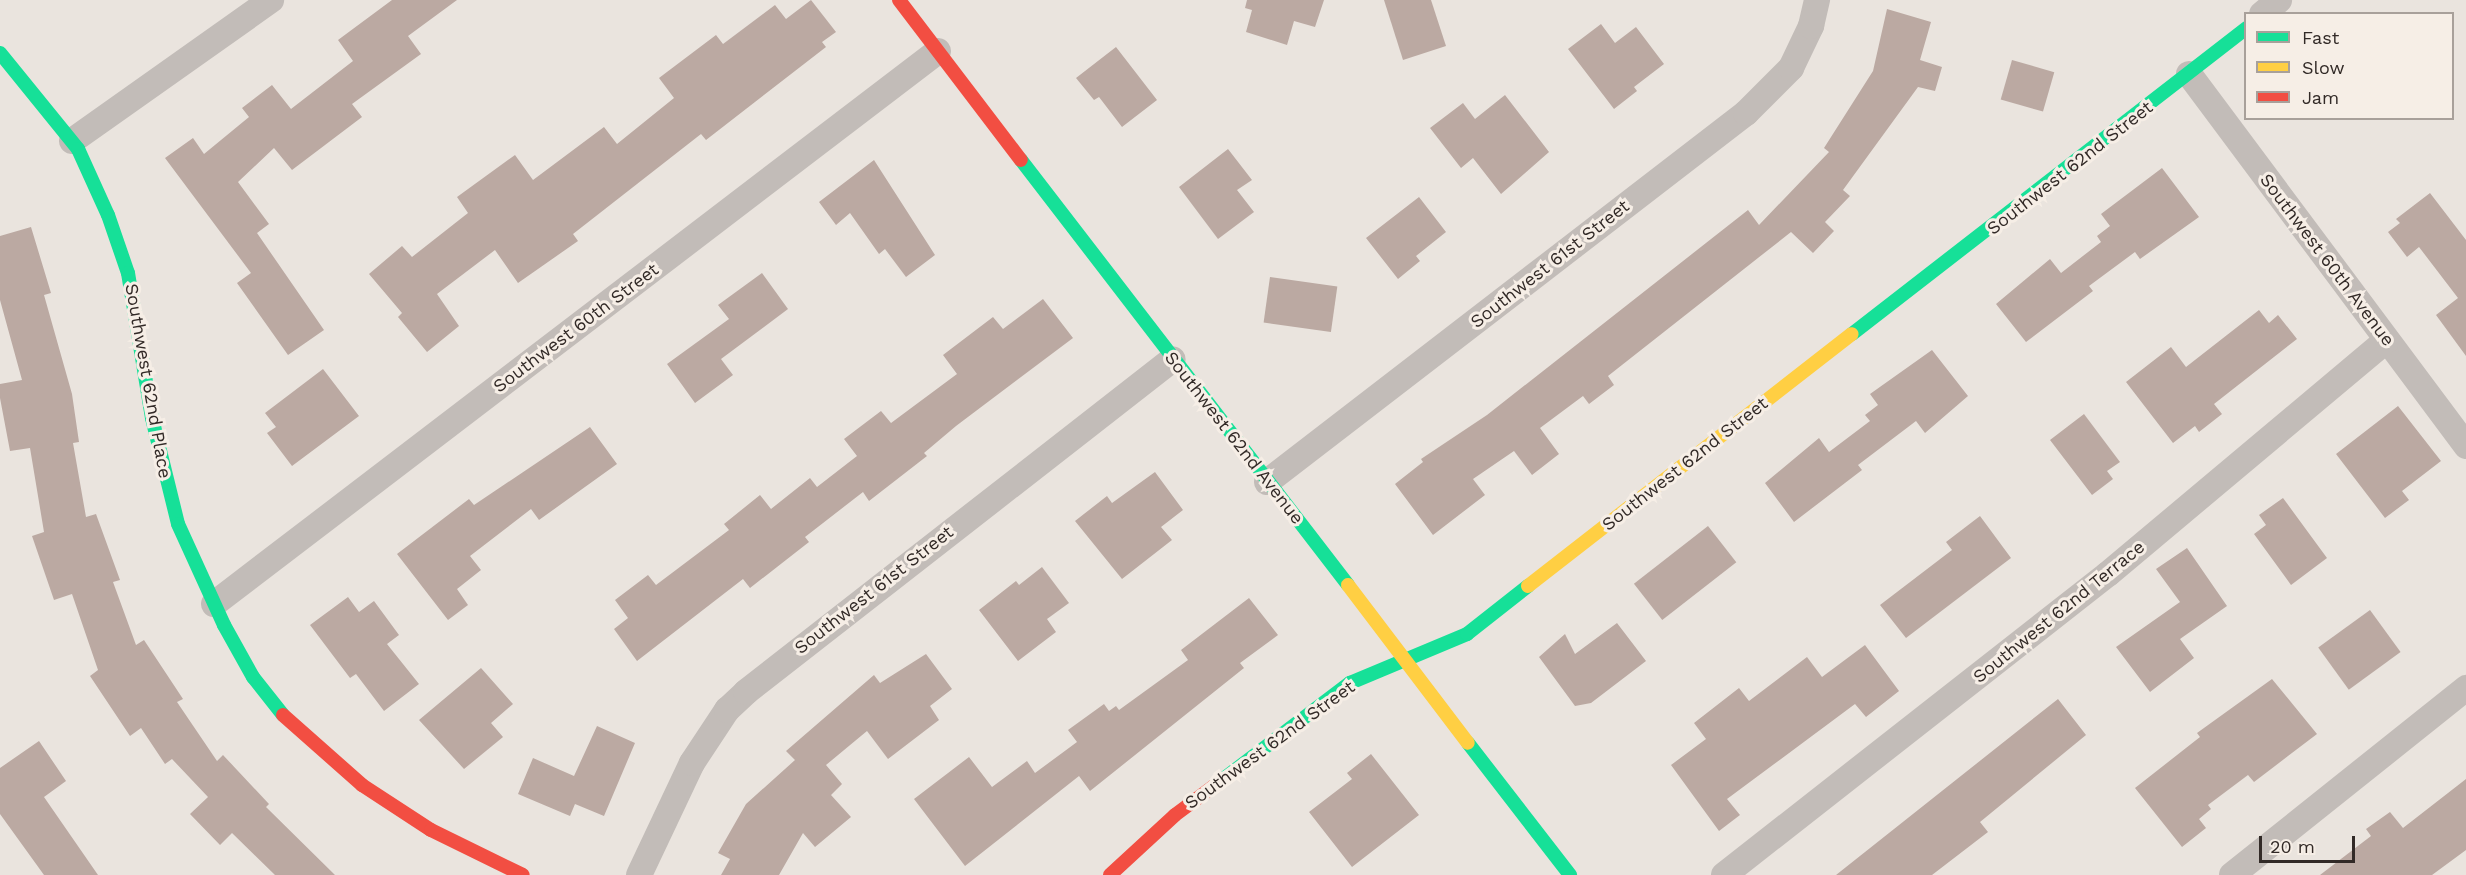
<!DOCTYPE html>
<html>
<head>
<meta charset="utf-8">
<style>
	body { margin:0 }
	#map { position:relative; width:2466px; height:875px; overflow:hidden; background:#eae4de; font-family:"Work Sans",sans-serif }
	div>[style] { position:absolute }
	.building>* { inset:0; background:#bba9a2; transform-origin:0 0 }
	.street>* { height:26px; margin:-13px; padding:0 13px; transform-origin:13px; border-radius:13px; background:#c2bcb8 }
	.fast>* { height:14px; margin:-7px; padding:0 7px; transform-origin:7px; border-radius:7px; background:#16e098 }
	.slow>* { height:14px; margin:-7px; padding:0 7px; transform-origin:7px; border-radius:7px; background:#ffcf43 }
	.jam>* { height:14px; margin:-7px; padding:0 7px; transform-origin:7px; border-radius:7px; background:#f24e42 }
	span { translate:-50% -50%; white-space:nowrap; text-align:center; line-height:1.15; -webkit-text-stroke:6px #f6eee6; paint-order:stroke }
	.street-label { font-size:18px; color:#322a27 }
	.legend { position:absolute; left:2244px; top:12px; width:210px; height:108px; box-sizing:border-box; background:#f6eee6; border:2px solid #a8a09a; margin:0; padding:8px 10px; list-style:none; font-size:18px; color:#322a27 }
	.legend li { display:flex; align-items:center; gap:12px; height:30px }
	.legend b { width:30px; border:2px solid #a8a09a }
	.scale { position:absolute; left:2259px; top:836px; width:96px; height:27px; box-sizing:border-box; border:3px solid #322a27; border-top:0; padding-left:8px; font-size:18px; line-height:21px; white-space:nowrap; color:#322a27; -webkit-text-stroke:4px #f6eee6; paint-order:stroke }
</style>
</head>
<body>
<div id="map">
	<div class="building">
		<i style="clip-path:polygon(392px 0,457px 0,408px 36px,421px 54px,352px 104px,362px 117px,292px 170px,274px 148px,238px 182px,269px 224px,257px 233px,324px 330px,288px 355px,237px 283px,251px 273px,165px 158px,193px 138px,204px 154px,249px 117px,242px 108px,272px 85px,291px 109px,353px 61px,338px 40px)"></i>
		<i style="clip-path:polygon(811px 0,836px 32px,822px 42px,826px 47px,706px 140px,701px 134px,573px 234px,578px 241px,518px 283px,495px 250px,437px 294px,459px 326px,427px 352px,398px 317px,402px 313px,369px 274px,402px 246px,412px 257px,468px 213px,457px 197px,515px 155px,533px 180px,604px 127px,617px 144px,674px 98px,659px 78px,716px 35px,723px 44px,775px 5px,786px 19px)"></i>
		<i style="clip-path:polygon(1247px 0,1324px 0,1315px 27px,1294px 21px,1287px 45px,1246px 32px,1252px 10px,1245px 8px)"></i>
		<i style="clip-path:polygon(1384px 0,1431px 0,1446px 46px,1403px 60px)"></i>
		<i style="clip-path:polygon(1887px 9px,1931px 22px,1920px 60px,1942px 67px,1935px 91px,1918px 87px,1843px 190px,1850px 196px,1825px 222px,1834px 231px,1813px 253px,1791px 232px,1608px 376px,1614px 385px,1589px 404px,1583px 396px,1540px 428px,1559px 454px,1532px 475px,1514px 451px,1473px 479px,1485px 495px,1433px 535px,1395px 484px,1423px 462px,1421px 459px,1487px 415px,1748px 210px,1759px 225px,1829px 152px,1824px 148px,1873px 71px)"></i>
		<i style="clip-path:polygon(1601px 24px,1615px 43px,1636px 27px,1664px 64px,1634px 87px,1637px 91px,1614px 109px,1568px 49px)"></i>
		<i style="clip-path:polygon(1116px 47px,1157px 100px,1122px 127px,1099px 97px,1094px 100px,1076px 78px)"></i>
		<i style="left:2012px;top:60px;width:44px;height:41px;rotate:16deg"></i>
		<i style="clip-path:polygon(1505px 95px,1549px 152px,1501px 194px,1473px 158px,1461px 168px,1430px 128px,1463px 103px,1475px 119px)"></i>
		<i style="clip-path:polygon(1228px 149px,1252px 180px,1237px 190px,1254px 212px,1218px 239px,1179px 187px)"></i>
		<i style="clip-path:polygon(874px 160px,935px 255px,906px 277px,885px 249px,879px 254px,850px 213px,836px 225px,819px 202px)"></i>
		<i style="clip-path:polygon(2162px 168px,2199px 217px,2140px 259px,2135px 252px,2089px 286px,2093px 291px,2026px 342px,1996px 304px,2050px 259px,2061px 273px,2101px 242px,2097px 236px,2110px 226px,2101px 214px)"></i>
		<i style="clip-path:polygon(2430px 193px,2466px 240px,2466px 356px,2436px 315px,2458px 298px,2419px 247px,2407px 257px,2388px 232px,2400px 223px,2396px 219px)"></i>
		<i style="clip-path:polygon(1419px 197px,1446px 232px,1416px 256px,1420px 261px,1398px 279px,1366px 238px)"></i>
		<i style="clip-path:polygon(31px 227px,51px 293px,44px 295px,72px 394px,79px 442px,73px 443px,86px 517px,96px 514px,120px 580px,113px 582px,136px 645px,144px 640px,183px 699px,177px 702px,217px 761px,223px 755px,269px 804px,266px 807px,335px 875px,275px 875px,232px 833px,220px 845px,190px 814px,208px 797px,172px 759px,165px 764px,141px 728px,130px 736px,90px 676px,98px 670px,72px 594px,54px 600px,32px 536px,44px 532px,30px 448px,10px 451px,0 398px,0 384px,22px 380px,0 300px,0 236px)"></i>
		<i style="clip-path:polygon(762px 273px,788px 309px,721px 359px,733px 375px,695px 403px,667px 364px,729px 319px,718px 305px)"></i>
		<i style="left:1270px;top:277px;width:68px;height:46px;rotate:8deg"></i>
		<i style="clip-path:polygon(1043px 299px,1073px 338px,956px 426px,924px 453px,927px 456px,869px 501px,863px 492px,805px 537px,809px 542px,750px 588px,743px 579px,637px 661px,614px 629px,628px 618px,615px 600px,648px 575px,656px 585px,729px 530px,724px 524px,760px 495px,771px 509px,810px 478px,817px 487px,857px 456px,844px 439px,881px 411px,891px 423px,957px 374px,943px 355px,993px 317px,1003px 329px)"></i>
		<i style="clip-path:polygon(2259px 310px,2269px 323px,2278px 315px,2297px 339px,2214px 404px,2222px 414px,2199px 432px,2195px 426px,2173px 443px,2126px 382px,2171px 347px,2186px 367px)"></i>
		<i style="clip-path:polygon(1932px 350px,1968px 396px,1925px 433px,1916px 421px,1858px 465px,1862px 470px,1794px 522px,1765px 483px,1819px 438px,1829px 452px,1870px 421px,1865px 415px,1878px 405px,1870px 394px)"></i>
		<i style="clip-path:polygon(323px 369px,359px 416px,292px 466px,267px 433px,276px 427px,265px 413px)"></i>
		<i style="clip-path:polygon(2398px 406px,2441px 461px,2402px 491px,2409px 500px,2385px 518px,2336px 454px)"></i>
		<i style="clip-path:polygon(2084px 414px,2120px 462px,2107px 471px,2113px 479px,2092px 495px,2050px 440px)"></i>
		<i style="clip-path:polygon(590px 427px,617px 464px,539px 520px,531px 509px,470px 556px,481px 570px,457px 589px,468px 605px,448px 620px,397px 554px,469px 499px,474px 505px)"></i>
		<i style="clip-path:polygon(1155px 472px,1183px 510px,1161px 527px,1172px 540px,1122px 579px,1075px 521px,1107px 496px,1112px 503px)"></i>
		<i style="clip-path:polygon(2283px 498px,2327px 558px,2291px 585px,2254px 534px,2266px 525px,2259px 515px)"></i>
		<i style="clip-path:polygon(1980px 516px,2011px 558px,1906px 638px,1880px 605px,1952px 550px,1946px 542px)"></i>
		<i style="left:1708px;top:526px;width:46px;height:94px;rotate:52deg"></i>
		<i style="clip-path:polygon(2187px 548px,2227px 606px,2180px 639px,2194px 658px,2150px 692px,2116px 647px,2180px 602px,2156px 569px)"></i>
		<i style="clip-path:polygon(1042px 567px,1069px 603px,1047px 619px,1056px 632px,1018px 661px,979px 610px,1016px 581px,1019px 585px)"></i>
		<i style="clip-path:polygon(348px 597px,359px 612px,374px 601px,399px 635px,387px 644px,419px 684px,384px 711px,356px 674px,350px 678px,310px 625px)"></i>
		<i style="clip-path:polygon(1249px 598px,1278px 635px,1240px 663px,1244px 668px,1090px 791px,1079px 776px,965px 866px,914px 799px,969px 757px,992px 787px,1027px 761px,1035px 773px,1077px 742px,1068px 730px,1104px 704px,1109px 711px,1116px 706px,1119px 710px,1188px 660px,1181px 650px)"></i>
		<i style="left:2370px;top:610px;width:52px;height:64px;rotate:54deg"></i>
		<i style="clip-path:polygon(1617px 623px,1646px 661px,1591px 703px,1575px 706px,1539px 657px,1565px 634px,1575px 654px)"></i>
		<i style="clip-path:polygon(1865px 645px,1899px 691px,1866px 717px,1855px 704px,1727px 799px,1740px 815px,1719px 831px,1671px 765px,1706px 739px,1694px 723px,1739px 688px,1749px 701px,1807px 657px,1822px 677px)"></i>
		<i style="clip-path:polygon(926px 654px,952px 689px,930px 706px,939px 720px,888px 759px,867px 731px,826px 765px,842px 784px,831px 795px,851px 817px,815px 847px,803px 833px,779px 875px,721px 875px,730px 859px,718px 853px,746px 804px,795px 760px,786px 751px,874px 675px,880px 683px)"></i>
		<i style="clip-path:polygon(481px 668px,513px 704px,491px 723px,503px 737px,464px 769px,419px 720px)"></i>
		<i style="clip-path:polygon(2272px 679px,2317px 734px,2254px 782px,2248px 775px,2208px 805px,2211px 809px,2199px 819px,2206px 828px,2182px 847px,2135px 788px,2200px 737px,2197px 733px)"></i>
		<i style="clip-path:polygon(2058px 699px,2086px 735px,1980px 822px,1988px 832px,1932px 875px,1836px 875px)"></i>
		<i style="clip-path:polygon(597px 726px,635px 743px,604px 816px,575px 804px,570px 816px,518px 794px,533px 758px,574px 776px)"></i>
		<i style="clip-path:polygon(39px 741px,66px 781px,44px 797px,98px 875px,44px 875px,0 814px,0 768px)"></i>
		<i style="clip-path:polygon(1371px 754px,1419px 815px,1352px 867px,1309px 812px,1352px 779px,1347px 773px)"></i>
		<i style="clip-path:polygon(2466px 779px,2466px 850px,2432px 875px,2320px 875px,2371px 836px,2366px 829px,2390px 812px,2403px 828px)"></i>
	</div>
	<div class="street">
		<i style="left:2262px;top:14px;width:22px;rotate:-39deg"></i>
		<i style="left:2189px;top:74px;width:464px;rotate:53.3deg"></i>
		<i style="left:72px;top:141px;width:244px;rotate:-35.3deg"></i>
		<i style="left:1267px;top:482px;width:605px;rotate:-37.61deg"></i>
		<i style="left:1746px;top:113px;width:64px;rotate:-45deg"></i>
		<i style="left:1791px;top:68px;width:47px;rotate:-64.5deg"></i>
		<i style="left:1811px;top:26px;width:27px;rotate:-77deg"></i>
		<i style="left:214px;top:604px;width:911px;rotate:-37.37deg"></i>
		<i style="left:639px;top:875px;width:124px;rotate:-64.7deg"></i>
		<i style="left:692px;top:763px;width:64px;rotate:-56.6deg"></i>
		<i style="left:727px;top:710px;width:26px;rotate:-43deg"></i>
		<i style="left:746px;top:692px;width:541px;rotate:-37.95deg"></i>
		<i style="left:1724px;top:875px;width:488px;rotate:-38.1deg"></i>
		<i style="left:2108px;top:574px;width:364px;rotate:-40deg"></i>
		<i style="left:2232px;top:875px;width:300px;rotate:-38.6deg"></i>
	</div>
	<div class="fast">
		<i style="left:0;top:53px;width:124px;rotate:50.9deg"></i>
		<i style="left:78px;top:149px;width:72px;rotate:65.6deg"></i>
		<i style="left:108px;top:215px;width:61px;rotate:71deg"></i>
		<i style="left:128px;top:273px;width:147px;rotate:80.6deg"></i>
		<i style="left:152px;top:418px;width:109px;rotate:76.2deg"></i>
		<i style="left:178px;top:524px;width:111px;rotate:65.5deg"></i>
		<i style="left:224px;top:625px;width:60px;rotate:60.9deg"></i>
		<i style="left:253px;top:677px;width:48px;rotate:51.7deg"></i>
		<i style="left:1021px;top:160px;width:536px;rotate:52.42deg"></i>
		<i style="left:1852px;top:334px;width:499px;rotate:-37.8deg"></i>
		<i style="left:1468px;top:743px;width:167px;rotate:52.3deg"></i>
		<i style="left:1222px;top:780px;width:161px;rotate:-37.2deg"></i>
		<i style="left:1350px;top:683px;width:127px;rotate:-22.7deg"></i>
		<i style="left:1467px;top:634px;width:78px;rotate:-38.2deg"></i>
	</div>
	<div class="slow">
		<i style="left:1348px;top:585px;width:198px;rotate:52.8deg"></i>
		<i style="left:1528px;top:586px;width:410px;rotate:-37.9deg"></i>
	</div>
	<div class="jam">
		<i style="left:899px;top:0;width:201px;rotate:52.7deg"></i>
		<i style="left:283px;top:715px;width:106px;rotate:41.5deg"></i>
		<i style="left:362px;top:785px;width:82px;rotate:33.1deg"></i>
		<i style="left:431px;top:830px;width:102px;rotate:26.1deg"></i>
		<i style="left:1110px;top:875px;width:88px;rotate:-42.7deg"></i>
		<i style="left:1175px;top:815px;width:59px;rotate:-36.7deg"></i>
	</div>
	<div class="street-label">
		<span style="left:2070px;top:168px;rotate:-38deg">Southwest 62nd Street</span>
		<span style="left:2327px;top:260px;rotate:53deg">Southwest 60th Avenue</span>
		<span style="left:1550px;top:264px;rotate:-38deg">Southwest 61st Street</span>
		<span style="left:576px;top:328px;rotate:-37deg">Southwest 60th Street</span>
		<span style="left:148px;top:381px;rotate:80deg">Southwest 62nd Place</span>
		<span style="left:1234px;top:438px;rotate:52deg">Southwest 62nd Avenue</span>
		<span style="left:1685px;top:464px;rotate:-38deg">Southwest 62nd Street</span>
		<span style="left:874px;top:590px;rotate:-38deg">Southwest 61st Street</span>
		<span style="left:2059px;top:612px;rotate:-39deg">Southwest 62nd Terrace</span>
		<span style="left:1270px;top:745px;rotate:-36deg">Southwest 62nd Street</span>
	</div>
	<ul class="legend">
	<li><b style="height:8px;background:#16e098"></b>Fast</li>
	<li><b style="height:8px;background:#ffcf43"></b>Slow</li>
	<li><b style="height:8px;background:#f24e42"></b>Jam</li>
	</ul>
	<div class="scale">20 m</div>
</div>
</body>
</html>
